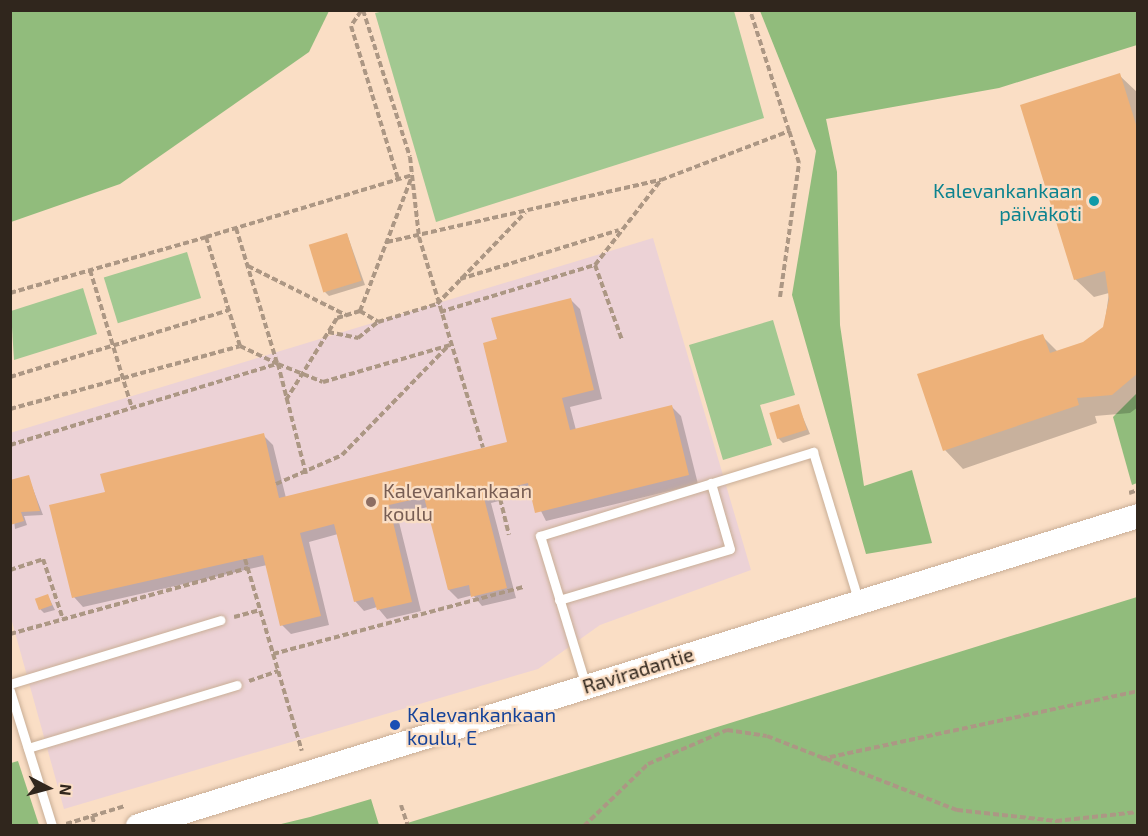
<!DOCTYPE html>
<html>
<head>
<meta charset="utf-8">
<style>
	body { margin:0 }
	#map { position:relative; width:1148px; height:836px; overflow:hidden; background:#fadec5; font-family:"Exo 2",sans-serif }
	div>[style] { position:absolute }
	.education>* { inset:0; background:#ecd2d6 }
	.green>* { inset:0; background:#a2c891; transform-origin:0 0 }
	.forest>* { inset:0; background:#91bc7c }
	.shadow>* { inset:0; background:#0003 }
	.building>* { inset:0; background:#edb179; transform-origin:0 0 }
	.path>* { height:4px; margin-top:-2px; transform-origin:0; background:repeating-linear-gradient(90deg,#ac9784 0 6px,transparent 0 9px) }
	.roads { filter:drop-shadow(0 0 2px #c9ae96) drop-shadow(0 0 2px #c9ae96) }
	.service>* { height:9px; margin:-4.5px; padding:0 4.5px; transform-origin:4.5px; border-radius:4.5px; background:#fff }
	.tertiary>* { height:24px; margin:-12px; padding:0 12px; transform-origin:12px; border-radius:12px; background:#fff }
	.dots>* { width:16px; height:16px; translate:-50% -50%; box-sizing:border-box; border:3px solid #fadec5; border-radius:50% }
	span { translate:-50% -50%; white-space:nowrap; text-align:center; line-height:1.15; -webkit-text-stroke:4.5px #fadec5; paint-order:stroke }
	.culture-label { font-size:20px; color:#0d838f }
	.right { translate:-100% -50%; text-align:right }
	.education-label { font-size:20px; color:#785e54 }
	.left { translate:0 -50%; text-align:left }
	.street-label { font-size:20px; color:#30261d }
	.transit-label { font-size:20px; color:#164399 }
	.frame { position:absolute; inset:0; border:12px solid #30261d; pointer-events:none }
	.north { position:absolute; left:18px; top:758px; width:60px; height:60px; -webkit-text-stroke:4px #fadec5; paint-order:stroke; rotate:96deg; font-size:16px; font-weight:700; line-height:24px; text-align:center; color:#30261d }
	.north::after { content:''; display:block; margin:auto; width:21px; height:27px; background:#30261d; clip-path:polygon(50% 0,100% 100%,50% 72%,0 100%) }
</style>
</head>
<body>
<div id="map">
	<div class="education">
		<i style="clip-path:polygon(653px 238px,751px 570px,600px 625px,538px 669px,64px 809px,11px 618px,10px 433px)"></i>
	</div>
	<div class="green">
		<i style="clip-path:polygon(384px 11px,734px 11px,764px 118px,436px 222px,375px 13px)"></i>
		<i style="left:187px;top:252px;width:48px;height:87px;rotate:73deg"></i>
		<i style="clip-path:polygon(83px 288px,97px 334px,14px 360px,11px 311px)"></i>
		<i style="clip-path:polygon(773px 320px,795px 395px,760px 405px,772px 445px,723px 460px,689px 345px)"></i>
	</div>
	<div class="forest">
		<i style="clip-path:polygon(10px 11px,11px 10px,329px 11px,309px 52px,120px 184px,11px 222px)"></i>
		<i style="clip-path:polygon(760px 11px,1137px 11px,1137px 45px,999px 88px,826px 119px,837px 172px,840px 325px,864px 486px,912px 470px,932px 543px,866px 554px,792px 295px,816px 151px)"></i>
		<i style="clip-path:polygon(1137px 393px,1137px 483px,1132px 485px,1113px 417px)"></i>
		<i style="clip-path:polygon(1137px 597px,1137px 825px,401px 825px)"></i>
		<i style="clip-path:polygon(18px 761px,39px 825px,11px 825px,11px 763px)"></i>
		<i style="clip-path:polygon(371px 799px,379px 825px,277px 825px,310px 817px)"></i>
	</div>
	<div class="shadow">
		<i style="clip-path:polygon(1119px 75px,1138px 93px,1138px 407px,1130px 413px,1095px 416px,1097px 423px,963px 469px,945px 450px,1042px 336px,1058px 352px,1084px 343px,1104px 328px,1109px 293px,1094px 297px,1075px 279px)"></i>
		<i style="clip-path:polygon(347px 234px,365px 285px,329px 296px,325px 292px)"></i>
		<i style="clip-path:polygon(571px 300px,580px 309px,602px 399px,570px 407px,576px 430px,672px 407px,681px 416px,698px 484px,546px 521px,532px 493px,491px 503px,516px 598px,482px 606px,473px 595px,458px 599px,449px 590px,428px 507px,397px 514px,421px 611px,387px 619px,377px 607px,364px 611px,355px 601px,338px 534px,309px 542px,329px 625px,291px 634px,282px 625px,267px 565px,83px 607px,74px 597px,107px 493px,263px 435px,273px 445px,286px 498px,509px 443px,498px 340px)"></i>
		<i style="clip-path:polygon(798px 406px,810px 434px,783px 443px,778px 438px)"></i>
		<i style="clip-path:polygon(28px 476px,43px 515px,24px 516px,27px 525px,15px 529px,10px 482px)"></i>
		<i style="clip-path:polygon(48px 596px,55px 610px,44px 613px,40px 609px)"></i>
	</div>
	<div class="building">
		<i style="clip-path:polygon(1120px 73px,1138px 131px,1138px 373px,1112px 395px,1077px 398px,1079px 405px,943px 451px,917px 374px,1043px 334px,1050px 353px,1083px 342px,1103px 327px,1109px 299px,1105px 271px,1074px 280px,1020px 105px)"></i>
		<i style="left:347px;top:233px;width:50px;height:40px;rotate:73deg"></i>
		<i style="clip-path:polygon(571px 298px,594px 390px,562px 398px,570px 430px,672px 405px,689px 475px,535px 513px,528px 483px,483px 494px,507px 588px,471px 597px,469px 585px,448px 590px,424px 497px,389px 505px,412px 602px,377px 610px,373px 597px,354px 602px,334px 524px,300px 533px,321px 616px,280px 626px,263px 555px,72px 598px,49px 505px,105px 492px,100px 474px,264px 433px,279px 498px,507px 442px,483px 343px,497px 339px,491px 318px)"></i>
		<i style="left:799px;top:404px;width:27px;height:31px;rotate:73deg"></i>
		<i style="clip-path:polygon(29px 475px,40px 511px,21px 512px,24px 521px,10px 525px,10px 480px)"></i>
		<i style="left:48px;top:594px;width:12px;height:14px;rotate:70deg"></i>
	</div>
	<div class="path">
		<i style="left:363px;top:10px;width:154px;rotate:72.3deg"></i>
		<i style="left:410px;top:157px;width:81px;rotate:83.6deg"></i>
		<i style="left:419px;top:237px;width:220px;rotate:73.1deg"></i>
		<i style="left:361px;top:11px;width:18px;rotate:124deg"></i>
		<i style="left:351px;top:26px;width:160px;rotate:72.9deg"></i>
		<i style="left:236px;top:228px;width:141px;rotate:73.1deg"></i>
		<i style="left:206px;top:237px;width:216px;rotate:-16.7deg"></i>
		<i style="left:387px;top:242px;width:281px;rotate:-12.8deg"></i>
		<i style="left:595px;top:265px;width:108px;rotate:-52.2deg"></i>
		<i style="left:661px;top:180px;width:137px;rotate:-20.9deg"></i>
		<i style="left:789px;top:131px;width:127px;rotate:-107.9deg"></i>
		<i style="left:248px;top:266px;width:110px;rotate:26.6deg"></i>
		<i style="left:90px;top:270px;width:144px;rotate:73.1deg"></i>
		<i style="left:460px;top:279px;width:166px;rotate:-17.1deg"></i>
		<i style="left:10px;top:293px;width:204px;rotate:-15.9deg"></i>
		<i style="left:206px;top:237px;width:114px;rotate:72.7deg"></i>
		<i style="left:780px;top:297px;width:135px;rotate:-81.9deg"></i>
		<i style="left:799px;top:163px;width:34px;rotate:-107deg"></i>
		<i style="left:360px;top:311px;width:145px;rotate:-68.9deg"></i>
		<i style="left:440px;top:312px;width:162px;rotate:-16.9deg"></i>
		<i style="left:595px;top:265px;width:80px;rotate:70.2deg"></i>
		<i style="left:328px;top:332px;width:31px;rotate:11deg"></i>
		<i style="left:358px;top:338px;width:26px;rotate:-39deg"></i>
		<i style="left:378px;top:322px;width:62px;rotate:-17deg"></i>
		<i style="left:437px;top:304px;width:127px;rotate:-46deg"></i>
		<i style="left:10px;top:377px;width:229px;rotate:-17deg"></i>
		<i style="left:286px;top:400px;width:97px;rotate:-58.1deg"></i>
		<i style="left:337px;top:318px;width:24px;rotate:-17deg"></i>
		<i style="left:360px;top:311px;width:21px;rotate:31deg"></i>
		<i style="left:10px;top:409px;width:238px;rotate:-15.3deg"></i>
		<i style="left:240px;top:346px;width:42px;rotate:25.3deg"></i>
		<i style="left:10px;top:445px;width:279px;rotate:-16.9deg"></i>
		<i style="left:306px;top:474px;width:114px;rotate:-104.3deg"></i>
		<i style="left:278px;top:364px;width:48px;rotate:21.8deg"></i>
		<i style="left:323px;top:382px;width:132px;rotate:-16.2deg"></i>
		<i style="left:276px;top:484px;width:72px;rotate:-23.7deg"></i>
		<i style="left:342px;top:455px;width:153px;rotate:-45.8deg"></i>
		<i style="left:498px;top:490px;width:46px;rotate:76.3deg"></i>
		<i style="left:1129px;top:493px;width:9px;rotate:-18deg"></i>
		<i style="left:245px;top:559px;width:200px;rotate:73.5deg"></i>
		<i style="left:10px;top:570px;width:35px;rotate:-18deg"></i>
		<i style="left:43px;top:559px;width:63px;rotate:71.6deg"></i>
		<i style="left:234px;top:617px;width:27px;rotate:-15deg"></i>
		<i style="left:10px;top:634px;width:247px;rotate:-15.5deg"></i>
		<i style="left:273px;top:654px;width:259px;rotate:-15deg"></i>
		<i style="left:249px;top:681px;width:31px;rotate:-19deg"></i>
		<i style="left:821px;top:759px;width:324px;rotate:-12.1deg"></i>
		<i style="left:401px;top:805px;width:22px;rotate:72deg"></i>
		<i style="left:92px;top:816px;width:10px;rotate:73deg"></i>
		<i style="left:66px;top:824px;width:62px;rotate:-17deg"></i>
		<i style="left:584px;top:826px;width:89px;rotate:-44.1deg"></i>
		<i style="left:648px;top:764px;width:86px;rotate:-23.3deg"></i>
		<i style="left:727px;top:730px;width:40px;rotate:8.5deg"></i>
		<i style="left:767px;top:736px;width:204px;rotate:21.3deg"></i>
		<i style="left:957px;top:810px;width:100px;rotate:6.3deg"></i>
		<i style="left:1056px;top:821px;width:82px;rotate:-6.3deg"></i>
	</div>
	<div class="roads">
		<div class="service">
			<i style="left:559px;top:600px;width:178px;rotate:-16.6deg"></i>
			<i style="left:730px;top:549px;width:69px;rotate:-106.1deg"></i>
			<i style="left:10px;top:684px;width:220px;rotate:-16.9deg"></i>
			<i style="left:586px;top:686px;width:157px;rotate:-107deg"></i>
			<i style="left:540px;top:536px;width:286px;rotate:-17.1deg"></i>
			<i style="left:813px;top:452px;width:157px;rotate:73deg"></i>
			<i style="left:10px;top:691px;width:141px;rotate:72.7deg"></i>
			<i style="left:28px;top:748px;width:218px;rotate:-16.8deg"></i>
		</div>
		<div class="tertiary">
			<i style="left:138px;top:826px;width:1047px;rotate:-17.22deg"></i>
		</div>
	</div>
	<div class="dots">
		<i style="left:1094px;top:201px;background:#0f9aa8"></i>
		<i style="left:371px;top:502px;background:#8d6e63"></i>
		<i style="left:395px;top:725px;background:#1a4fb4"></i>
	</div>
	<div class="culture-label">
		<span class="right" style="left:1082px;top:202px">Kalevankankaan<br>päiväkoti</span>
	</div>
	<div class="education-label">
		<span class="left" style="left:383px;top:502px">Kalevankankaan<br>koulu</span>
	</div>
	<div class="street-label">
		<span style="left:638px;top:670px;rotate:-17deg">Raviradantie</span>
	</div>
	<div class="transit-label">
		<span class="left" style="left:407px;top:726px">Kalevankankaan<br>koulu, E</span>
	</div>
	<div class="frame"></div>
	<div class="north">N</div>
</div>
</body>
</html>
